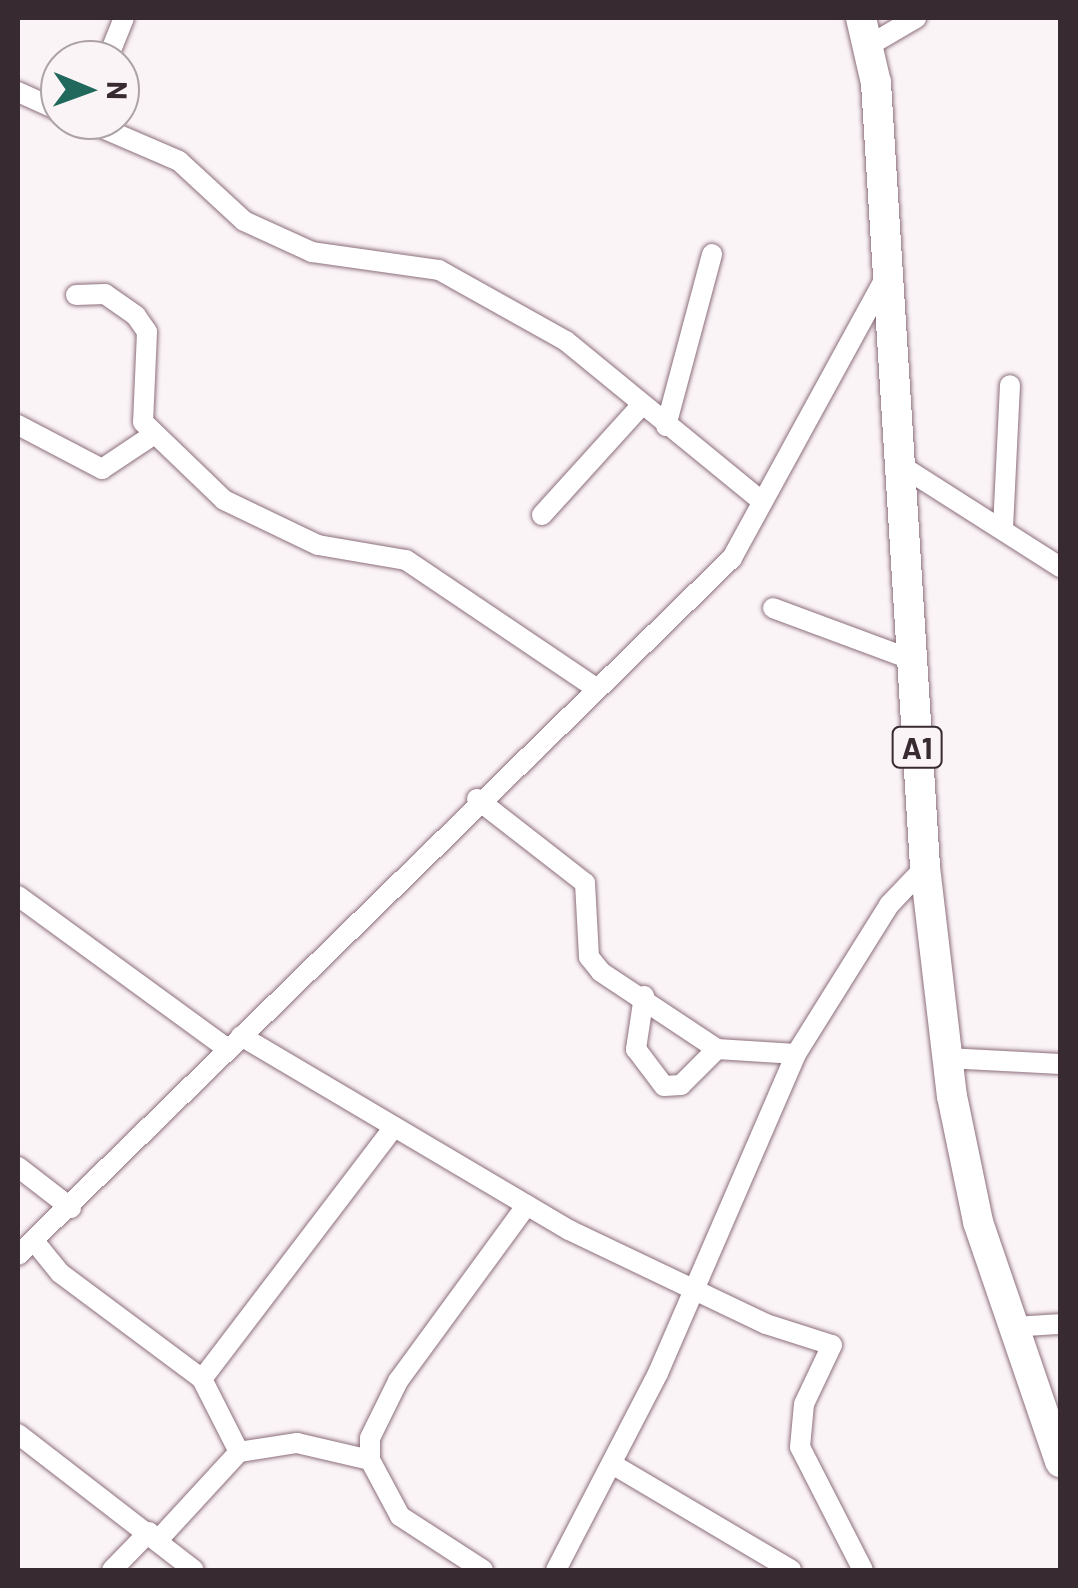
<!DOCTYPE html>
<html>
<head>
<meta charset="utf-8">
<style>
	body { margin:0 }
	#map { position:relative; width:1078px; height:1588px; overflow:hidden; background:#fbf4f7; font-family:Barlow,sans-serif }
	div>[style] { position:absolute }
	.roads { filter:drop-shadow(0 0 2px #8c6e7c) drop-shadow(0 0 2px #8c6e7c) }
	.minor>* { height:20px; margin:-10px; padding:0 10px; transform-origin:10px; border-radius:10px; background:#fff }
	.highway>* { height:30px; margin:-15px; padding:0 15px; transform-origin:15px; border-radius:15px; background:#fff }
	span { translate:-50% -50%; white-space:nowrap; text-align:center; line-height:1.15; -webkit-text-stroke:9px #fbf4f7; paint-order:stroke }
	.shield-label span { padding:2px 8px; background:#fbf4f7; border:2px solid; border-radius:8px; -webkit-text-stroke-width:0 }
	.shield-label { font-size:30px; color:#372a30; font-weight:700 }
	.frame { position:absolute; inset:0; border:20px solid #372a30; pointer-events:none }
	.north { position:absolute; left:40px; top:40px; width:100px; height:100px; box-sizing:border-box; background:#fbf4f7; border:2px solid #ada3a7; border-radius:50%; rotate:91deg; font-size:28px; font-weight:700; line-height:40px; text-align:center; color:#372a30 }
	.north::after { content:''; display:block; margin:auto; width:35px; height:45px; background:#21685c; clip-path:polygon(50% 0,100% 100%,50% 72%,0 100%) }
</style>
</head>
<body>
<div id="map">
	<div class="roads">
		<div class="minor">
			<i style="left:868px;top:46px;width:56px;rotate:-30.3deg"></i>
			<i style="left:107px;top:60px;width:45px;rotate:-68deg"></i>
			<i style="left:18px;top:92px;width:46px;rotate:24.3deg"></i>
			<i style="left:84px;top:120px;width:103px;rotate:23.3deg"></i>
			<i style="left:179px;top:161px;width:88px;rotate:42.7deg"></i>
			<i style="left:244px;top:221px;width:75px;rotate:24.5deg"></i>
			<i style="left:312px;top:252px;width:128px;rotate:8.1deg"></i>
			<i style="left:439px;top:270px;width:145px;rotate:29.2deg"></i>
			<i style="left:566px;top:341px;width:254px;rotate:39.3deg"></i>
			<i style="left:76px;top:295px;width:29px;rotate:-2deg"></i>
			<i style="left:105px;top:294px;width:38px;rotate:35deg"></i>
			<i style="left:136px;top:316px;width:19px;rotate:55deg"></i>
			<i style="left:147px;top:332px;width:90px;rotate:92.5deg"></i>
			<i style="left:143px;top:422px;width:112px;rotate:43.9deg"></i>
			<i style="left:224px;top:500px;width:104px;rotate:25.6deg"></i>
			<i style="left:318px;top:545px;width:89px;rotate:9.7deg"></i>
			<i style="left:406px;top:560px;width:229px;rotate:34deg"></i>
			<i style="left:18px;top:425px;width:95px;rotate:27.6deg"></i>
			<i style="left:102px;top:469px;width:61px;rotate:-33.7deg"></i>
			<i style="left:666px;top:426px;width:178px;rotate:-75deg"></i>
			<i style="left:900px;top:465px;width:190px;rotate:32.5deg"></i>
			<i style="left:542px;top:515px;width:143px;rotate:-47.8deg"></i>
			<i style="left:1003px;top:528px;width:143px;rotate:-87.2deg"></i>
			<i style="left:773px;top:608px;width:146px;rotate:20.4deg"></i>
			<i style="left:477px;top:799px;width:137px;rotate:37.9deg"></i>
			<i style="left:585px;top:883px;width:74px;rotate:86.9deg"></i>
			<i style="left:589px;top:957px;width:19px;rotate:51deg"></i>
			<i style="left:601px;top:972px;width:139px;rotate:33.6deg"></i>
			<i style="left:18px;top:896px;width:260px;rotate:36.1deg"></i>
			<i style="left:644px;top:996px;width:54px;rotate:98.6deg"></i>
			<i style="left:636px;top:1049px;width:46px;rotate:52.9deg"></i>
			<i style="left:664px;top:1086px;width:17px;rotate:-3deg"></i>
			<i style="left:681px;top:1085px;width:51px;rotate:-45deg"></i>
			<i style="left:717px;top:1049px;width:79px;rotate:3.6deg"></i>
			<i style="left:241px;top:1036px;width:381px;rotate:30.6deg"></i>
			<i style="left:569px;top:1230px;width:218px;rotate:25.5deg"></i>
			<i style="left:766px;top:1324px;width:69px;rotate:17.7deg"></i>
			<i style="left:832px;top:1345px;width:65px;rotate:115.4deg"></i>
			<i style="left:804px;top:1404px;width:43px;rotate:95.3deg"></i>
			<i style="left:800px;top:1447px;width:138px;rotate:62.9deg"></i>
			<i style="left:947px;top:1058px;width:113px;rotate:3deg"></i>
			<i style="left:18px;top:1167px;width:67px;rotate:37.7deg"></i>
			<i style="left:34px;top:1241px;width:41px;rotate:50.9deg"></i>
			<i style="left:60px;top:1273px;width:177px;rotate:36.7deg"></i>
			<i style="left:18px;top:1255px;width:998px;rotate:-44.31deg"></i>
			<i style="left:732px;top:558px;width:323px;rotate:-61.3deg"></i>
			<i style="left:1012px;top:1327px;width:48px;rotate:-3.6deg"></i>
			<i style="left:18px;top:1434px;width:222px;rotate:37.7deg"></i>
			<i style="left:239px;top:1452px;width:59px;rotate:-8.8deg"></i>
			<i style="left:297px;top:1443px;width:75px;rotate:13.1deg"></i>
			<i style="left:612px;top:1464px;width:208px;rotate:30.6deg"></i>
			<i style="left:158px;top:1540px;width:120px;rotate:-47.4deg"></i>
			<i style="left:239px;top:1452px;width:82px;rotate:-116.9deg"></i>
			<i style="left:202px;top:1379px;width:315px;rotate:-52.7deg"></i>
			<i style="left:112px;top:1570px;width:53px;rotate:-45.8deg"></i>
			<i style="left:483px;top:1570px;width:99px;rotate:-147deg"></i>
			<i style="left:400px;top:1516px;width:64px;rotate:-118.2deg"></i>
			<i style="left:370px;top:1460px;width:22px;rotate:-90deg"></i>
			<i style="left:370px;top:1438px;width:64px;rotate:-63.8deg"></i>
			<i style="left:398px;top:1381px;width:218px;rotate:-53.8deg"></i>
			<i style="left:556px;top:1570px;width:222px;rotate:-62.6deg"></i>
			<i style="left:658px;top:1373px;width:348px;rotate:-66.6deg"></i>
			<i style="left:796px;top:1054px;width:176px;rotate:-58deg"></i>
			<i style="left:889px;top:905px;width:52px;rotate:-46.5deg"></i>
		</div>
		<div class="highway">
			<i style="left:861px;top:18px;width:67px;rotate:77deg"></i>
			<i style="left:876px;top:83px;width:786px;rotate:86.42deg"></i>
			<i style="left:925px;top:867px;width:231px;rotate:83.3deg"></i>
			<i style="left:952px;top:1096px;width:129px;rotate:78.3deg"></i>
			<i style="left:978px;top:1222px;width:254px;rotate:71.1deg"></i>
		</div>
	</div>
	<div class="shield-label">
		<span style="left:917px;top:747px">A1</span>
	</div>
	<div class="frame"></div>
	<div class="north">N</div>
</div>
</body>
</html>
